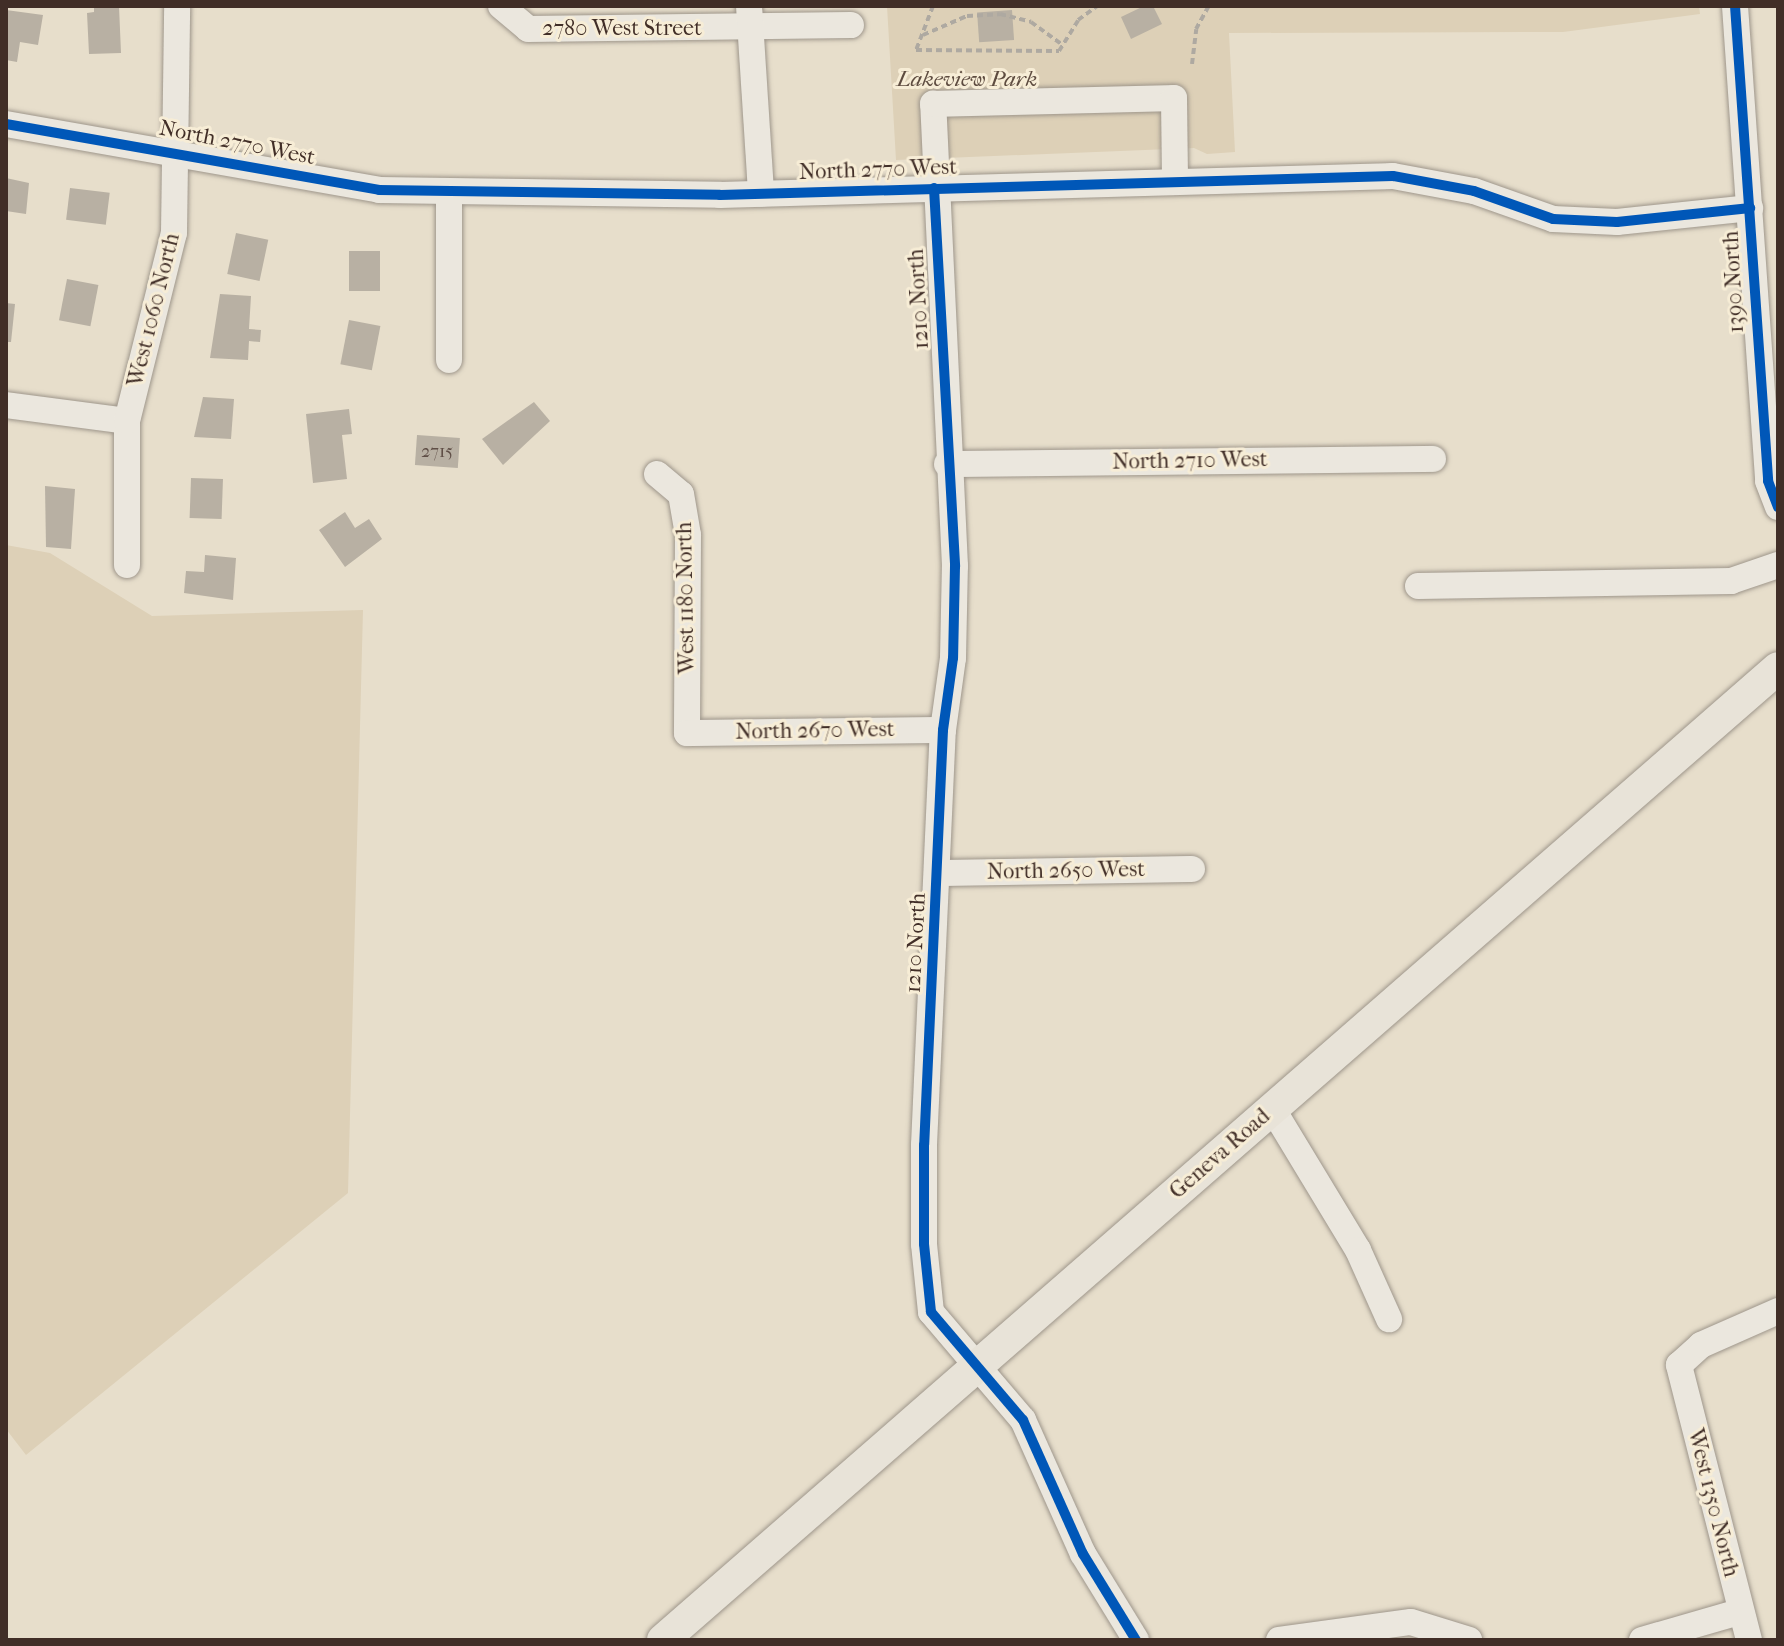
<!DOCTYPE html>
<html>
<head>
<meta charset="utf-8">
<style>
	body { margin:0 }
	#map { position:relative; width:1784px; height:1646px; overflow:hidden; background:#e7decb; font-family:"IM FELL French Canon",serif }
	div>[style] { position:absolute }
	.green>* { inset:0; background:#ddd0b7 }
	.building>* { inset:0; background:#b8b0a3; transform-origin:0 0 }
	.path>* { height:4px; margin-top:-2px; transform-origin:0; background:repeating-linear-gradient(90deg,#aea9a1 0 6px,transparent 0 10px) }
	.roads { filter:drop-shadow(0 0 2px #9e968b) drop-shadow(0 0 2px #9e968b) }
	.minor>* { height:26px; margin:-13px; padding:0 13px; transform-origin:13px; border-radius:13px; background:#ebe7de }
	.major>* { height:32px; margin:-16px; padding:0 16px; transform-origin:16px; border-radius:16px; background:#e8e3d8 }
	.cycleway>* { height:10px; margin:-5px; padding:0 5px; transform-origin:5px; border-radius:5px; background:#0057b8 }
	span { translate:-50% -50%; white-space:nowrap; text-align:center; line-height:1.15; -webkit-text-stroke:6px #f7edd6; paint-order:stroke }
	.number-label { font-size:18px; color:#5f4e46 }
	.number-label span { -webkit-text-stroke-width:0 }
	.street-label { font-size:22px; color:#412e27 }
	.park-label { font-size:22px; color:#5e4c40; font-style:italic }
	.frame { position:absolute; inset:0; border:8px solid #412e27; pointer-events:none }
</style>
</head>
<body>
<div id="map">
	<div class="green">
		<i style="clip-path:polygon(887px 6px,1699px 6px,1700px 14px,1563px 32px,1229px 33px,1235px 152px,1207px 154px,1194px 148px,896px 160px)"></i>
		<i style="clip-path:polygon(6px 545px,50px 553px,152px 616px,363px 610px,348px 1193px,26px 1455px,6px 1429px)"></i>
	</div>
	<div class="building">
		<i style="clip-path:polygon(94px 6px,119px 6px,121px 53px,89px 54px,87px 13px,94px 12px)"></i>
		<i style="clip-path:polygon(1144px 6px,1153px 6px,1162px 24px,1131px 39px,1121px 17px)"></i>
		<i style="clip-path:polygon(6px 10px,43px 15px,38px 45px,20px 42px,17px 62px,6px 60px)"></i>
		<i style="left:1012px;top:10px;width:30px;height:35px;rotate:86deg"></i>
		<i style="clip-path:polygon(6px 178px,29px 183px,26px 214px,6px 211px)"></i>
		<i style="left:70px;top:188px;width:40px;height:32px;rotate:7deg"></i>
		<i style="left:236px;top:233px;width:33px;height:42px;rotate:12deg"></i>
		<i style="left:349px;top:251px;width:31px;height:40px"></i>
		<i style="left:67px;top:279px;width:32px;height:42px;rotate:11deg"></i>
		<i style="clip-path:polygon(220px 294px,251px 296px,249px 329px,261px 330px,260px 342px,249px 341px,248px 360px,210px 358px)"></i>
		<i style="clip-path:polygon(6px 303px,15px 304px,11px 342px,6px 342px)"></i>
		<i style="left:349px;top:320px;width:32px;height:45px;rotate:11deg"></i>
		<i style="clip-path:polygon(203px 397px,234px 399px,231px 439px,194px 437px)"></i>
		<i style="clip-path:polygon(534px 402px,550px 421px,503px 465px,482px 439px)"></i>
		<i style="clip-path:polygon(349px 409px,352px 434px,342px 435px,347px 479px,313px 483px,306px 414px)"></i>
		<i style="left:417px;top:435px;width:43px;height:30px;rotate:4deg"></i>
		<i style="left:191px;top:478px;width:32px;height:40px;rotate:2deg"></i>
		<i style="clip-path:polygon(45px 486px,75px 489px,71px 549px,46px 547px)"></i>
		<i style="clip-path:polygon(345px 512px,355px 528px,369px 519px,382px 539px,345px 567px,319px 530px)"></i>
		<i style="clip-path:polygon(205px 555px,236px 558px,233px 600px,184px 593px,186px 571px,204px 572px)"></i>
	</div>
	<div class="path">
		<i style="left:933px;top:6px;width:47px;rotate:111.1deg"></i>
		<i style="left:916px;top:50px;width:143px;rotate:0.4deg"></i>
		<i style="left:1059px;top:51px;width:36px;rotate:-58deg"></i>
		<i style="left:1078px;top:20px;width:24px;rotate:-36deg"></i>
		<i style="left:923px;top:35px;width:48px;rotate:-23.4deg"></i>
		<i style="left:967px;top:16px;width:33px;rotate:-3deg"></i>
		<i style="left:1000px;top:14px;width:32px;rotate:14deg"></i>
		<i style="left:1031px;top:22px;width:39px;rotate:36deg"></i>
		<i style="left:1192px;top:64px;width:35px;rotate:-83deg"></i>
		<i style="left:1196px;top:29px;width:26px;rotate:-61deg"></i>
	</div>
	<div class="roads">
		<div class="minor">
			<i style="left:501px;top:6px;width:35px;rotate:40deg"></i>
			<i style="left:528px;top:29px;width:323px;rotate:-0.7deg"></i>
			<i style="left:749px;top:6px;width:188px;rotate:86.3deg"></i>
			<i style="left:1735px;top:6px;width:476px;rotate:86deg"></i>
			<i style="left:1768px;top:481px;width:28px;rotate:69deg"></i>
			<i style="left:6px;top:124px;width:379px;rotate:10deg"></i>
			<i style="left:379px;top:190px;width:341px;rotate:0.8deg"></i>
			<i style="left:720px;top:195px;width:673px;rotate:-1.62deg"></i>
			<i style="left:1393px;top:176px;width:82px;rotate:10.5deg"></i>
			<i style="left:1474px;top:191px;width:84px;rotate:19.5deg"></i>
			<i style="left:1553px;top:219px;width:64px;rotate:2.7deg"></i>
			<i style="left:1617px;top:222px;width:134px;rotate:-6deg"></i>
			<i style="left:449px;top:192px;width:168px;rotate:90deg"></i>
			<i style="left:6px;top:405px;width:122px;rotate:7.5deg"></i>
			<i style="left:947px;top:464px;width:486px;rotate:-0.6deg"></i>
			<i style="left:657px;top:474px;width:31px;rotate:40deg"></i>
			<i style="left:681px;top:494px;width:42px;rotate:80.3deg"></i>
			<i style="left:688px;top:535px;width:198px;rotate:90.3deg"></i>
			<i style="left:687px;top:733px;width:256px;rotate:-0.7deg"></i>
			<i style="left:127px;top:565px;width:144px;rotate:-90deg"></i>
			<i style="left:127px;top:421px;width:194px;rotate:-76deg"></i>
			<i style="left:174px;top:233px;width:227px;rotate:-89.2deg"></i>
			<i style="left:1418px;top:586px;width:313px;rotate:-0.9deg"></i>
			<i style="left:1731px;top:581px;width:50px;rotate:-18.8deg"></i>
			<i style="left:940px;top:873px;width:252px;rotate:-0.9deg"></i>
			<i style="left:1272px;top:1108px;width:166px;rotate:58.8deg"></i>
			<i style="left:1358px;top:1250px;width:76px;rotate:65.8deg"></i>
			<i style="left:1136px;top:1640px;width:101px;rotate:-121.6deg"></i>
			<i style="left:1083px;top:1554px;width:147px;rotate:-114.1deg"></i>
			<i style="left:1023px;top:1420px;width:142px;rotate:-130.4deg"></i>
			<i style="left:931px;top:1312px;width:68px;rotate:-95.9deg"></i>
			<i style="left:924px;top:1244px;width:99px;rotate:-90deg"></i>
			<i style="left:924px;top:1145px;width:415px;rotate:-87.4deg"></i>
			<i style="left:943px;top:730px;width:73px;rotate:-82.1deg"></i>
			<i style="left:953px;top:658px;width:92px;rotate:-88.8deg"></i>
			<i style="left:955px;top:566px;width:463px;rotate:-92.7deg"></i>
			<i style="left:933px;top:104px;width:241px;rotate:-1.4deg"></i>
			<i style="left:1174px;top:98px;width:84px;rotate:89.3deg"></i>
			<i style="left:1279px;top:1640px;width:133px;rotate:-7.8deg"></i>
			<i style="left:1411px;top:1622px;width:61px;rotate:17.2deg"></i>
			<i style="left:1642px;top:1640px;width:101px;rotate:-16.1deg"></i>
			<i style="left:1749px;top:1640px;width:284px;rotate:-104.3deg"></i>
			<i style="left:1679px;top:1365px;width:30px;rotate:-42deg"></i>
			<i style="left:1701px;top:1345px;width:84px;rotate:-23.8deg"></i>
		</div>
		<div class="major">
			<i style="left:663px;top:1640px;width:1479px;rotate:-41.08deg"></i>
		</div>
	</div>
	<div class="cycleway">
		<i style="left:1735px;top:6px;width:476px;rotate:86deg"></i>
		<i style="left:1768px;top:481px;width:28px;rotate:69deg"></i>
		<i style="left:6px;top:124px;width:379px;rotate:10deg"></i>
		<i style="left:379px;top:190px;width:341px;rotate:0.8deg"></i>
		<i style="left:720px;top:195px;width:673px;rotate:-1.62deg"></i>
		<i style="left:1393px;top:176px;width:82px;rotate:10.5deg"></i>
		<i style="left:1474px;top:191px;width:84px;rotate:19.5deg"></i>
		<i style="left:1553px;top:219px;width:64px;rotate:2.7deg"></i>
		<i style="left:1617px;top:222px;width:134px;rotate:-6deg"></i>
		<i style="left:934px;top:188px;width:379px;rotate:86.8deg"></i>
		<i style="left:955px;top:566px;width:92px;rotate:91.2deg"></i>
		<i style="left:953px;top:658px;width:73px;rotate:97.9deg"></i>
		<i style="left:943px;top:730px;width:415px;rotate:92.6deg"></i>
		<i style="left:924px;top:1145px;width:99px;rotate:90deg"></i>
		<i style="left:924px;top:1244px;width:68px;rotate:84.1deg"></i>
		<i style="left:931px;top:1312px;width:142px;rotate:49.6deg"></i>
		<i style="left:1023px;top:1420px;width:147px;rotate:65.9deg"></i>
		<i style="left:1083px;top:1554px;width:101px;rotate:58.4deg"></i>
	</div>
	<div class="number-label">
		<span style="left:437px;top:452px">2715</span>
	</div>
	<div class="street-label">
		<span style="left:622px;top:29px">2780 West Street</span>
		<span style="left:237px;top:143px;rotate:11deg">North 2770 West</span>
		<span style="left:878px;top:170px;rotate:-2deg">North 2770 West</span>
		<span style="left:1734px;top:282px;rotate:-93deg">1390 North</span>
		<span style="left:919px;top:299px;rotate:-93deg">1210 North</span>
		<span style="left:154px;top:310px;rotate:-76deg">West 1060 North</span>
		<span style="left:1190px;top:461px;rotate:-1deg">North 2710 West</span>
		<span style="left:686px;top:598px;rotate:-91deg">West 1180 North</span>
		<span style="left:815px;top:731px;rotate:-1deg">North 2670 West</span>
		<span style="left:1066px;top:871px;rotate:-1deg">North 2650 West</span>
		<span style="left:916px;top:943px;rotate:-87deg">1210 North</span>
		<span style="left:1220px;top:1154px;rotate:-41deg">Geneva Road</span>
		<span style="left:1713px;top:1503px;rotate:76deg">West 1350 North</span>
	</div>
	<div class="park-label">
		<span style="left:967px;top:80px">Lakeview Park</span>
	</div>
	<div class="frame"></div>
</div>
</body>
</html>
